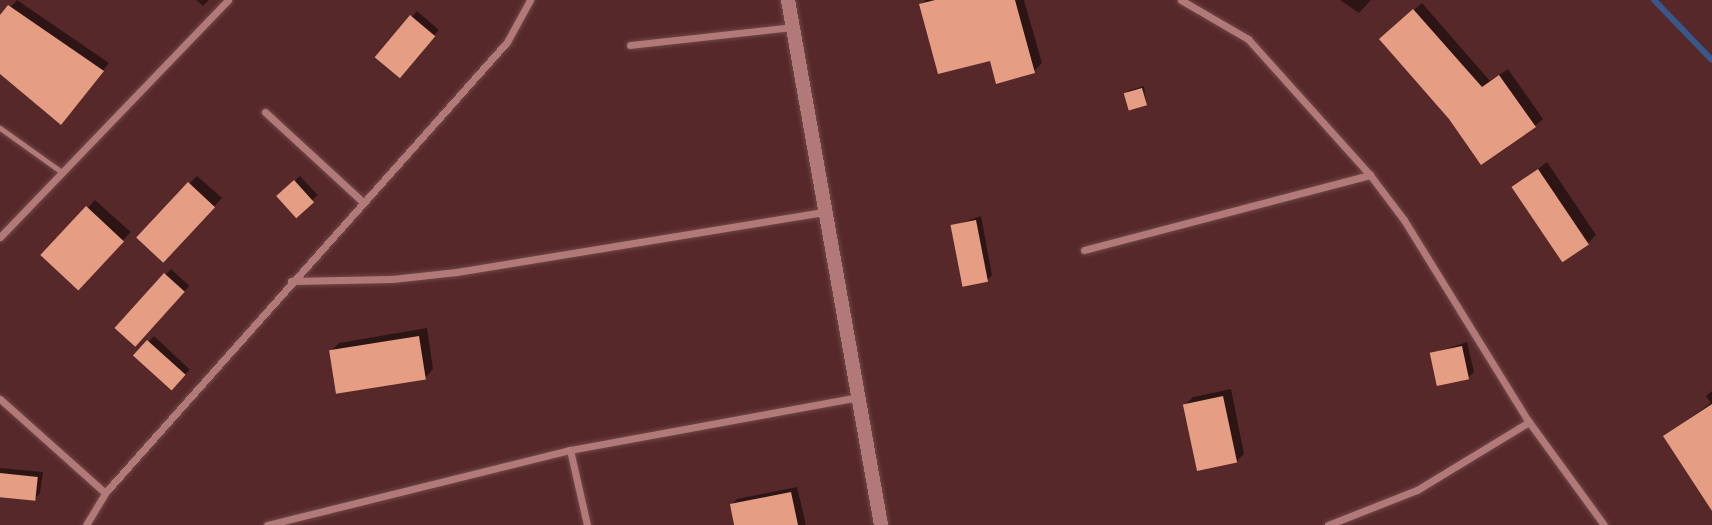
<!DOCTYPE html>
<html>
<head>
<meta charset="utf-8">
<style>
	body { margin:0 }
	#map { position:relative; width:1712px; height:525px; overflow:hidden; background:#572829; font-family:"Golos Text",sans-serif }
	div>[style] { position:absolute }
	.shadow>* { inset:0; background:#0007; transform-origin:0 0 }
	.stream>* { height:6px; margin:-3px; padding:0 3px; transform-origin:3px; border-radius:3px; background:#38578b }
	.building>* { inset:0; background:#e59d83; transform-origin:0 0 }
	.roads { filter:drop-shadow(0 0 2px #704849) drop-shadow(0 0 2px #704849) }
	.lane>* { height:5px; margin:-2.5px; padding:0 2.5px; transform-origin:2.5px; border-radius:2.5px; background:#b17a78 }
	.street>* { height:7px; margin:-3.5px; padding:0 3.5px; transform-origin:3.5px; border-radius:3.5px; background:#b17a78 }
	.secondary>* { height:14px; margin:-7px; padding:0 7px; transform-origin:7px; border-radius:7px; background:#b17a78 }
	span { translate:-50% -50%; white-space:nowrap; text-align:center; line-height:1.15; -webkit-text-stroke:7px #572829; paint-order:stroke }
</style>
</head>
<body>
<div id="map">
	<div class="shadow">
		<i style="clip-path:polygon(17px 0,109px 63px,67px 116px,0 72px,0 18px)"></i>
		<i style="clip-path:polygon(196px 0,209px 0,203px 6px)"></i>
		<i style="clip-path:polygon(926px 0,1024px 0,1042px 63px,1034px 71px,991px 58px,921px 5px)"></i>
		<i style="clip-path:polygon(1340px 0,1371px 0,1359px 13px)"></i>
		<i style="clip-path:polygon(1422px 3px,1490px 81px,1508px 69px,1543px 119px,1535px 126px,1389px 32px)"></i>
		<i style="left:417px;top:11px;width:29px;height:60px;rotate:41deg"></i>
		<i style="clip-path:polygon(1144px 86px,1146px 104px,1126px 93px,1128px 91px)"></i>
		<i style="clip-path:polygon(1547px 162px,1596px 235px,1588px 243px,1514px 187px)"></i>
		<i style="clip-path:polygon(197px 176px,222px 198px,172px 252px,189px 184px)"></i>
		<i style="left:300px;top:176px;width:26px;height:30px;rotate:47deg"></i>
		<i style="left:95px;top:200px;width:48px;height:76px;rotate:42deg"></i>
		<i style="clip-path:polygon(981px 216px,992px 275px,987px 281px,953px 226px)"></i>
		<i style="left:171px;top:269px;width:25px;height:81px;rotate:43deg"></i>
		<i style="clip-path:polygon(427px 328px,433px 369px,425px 378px,331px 351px,339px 343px)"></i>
		<i style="left:154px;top:336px;width:49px;height:27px;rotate:43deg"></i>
		<i style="clip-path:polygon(1467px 342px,1474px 372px,1468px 378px,1431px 354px)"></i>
		<i style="clip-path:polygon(1231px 389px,1244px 454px,1236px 462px,1185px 405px,1193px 397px)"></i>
		<i style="clip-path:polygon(1712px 391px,1712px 492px,1665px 436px,1711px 403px,1706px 396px)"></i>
		<i style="clip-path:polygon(0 468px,43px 472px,40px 493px,35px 498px,0 495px)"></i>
		<i style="clip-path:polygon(797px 487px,806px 525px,733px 525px,732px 504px,737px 499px)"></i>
	</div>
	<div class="stream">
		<i style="left:1654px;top:0;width:83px;rotate:46deg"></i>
	</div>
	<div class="building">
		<i style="clip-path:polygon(935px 0,1015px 0,1035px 73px,996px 84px,990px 61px,938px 74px,919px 4px)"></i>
		<i style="clip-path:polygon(8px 5px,104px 71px,61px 125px,0 74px,0 15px)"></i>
		<i style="clip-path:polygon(1413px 9px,1482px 87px,1499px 75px,1536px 127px,1481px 165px,1449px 119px,1379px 39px)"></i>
		<i style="left:410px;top:15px;width:33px;height:55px;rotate:40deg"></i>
		<i style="left:1142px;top:88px;width:18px;height:19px;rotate:74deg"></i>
		<i style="left:1538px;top:169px;width:91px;height:32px;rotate:56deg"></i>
		<i style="left:294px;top:180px;width:30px;height:24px;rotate:48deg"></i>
		<i style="left:188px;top:182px;width:37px;height:76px;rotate:43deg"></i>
		<i style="left:86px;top:206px;width:52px;height:67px;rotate:43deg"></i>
		<i style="left:976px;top:220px;width:63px;height:26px;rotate:79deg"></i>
		<i style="left:164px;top:273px;width:28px;height:74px;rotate:42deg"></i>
		<i style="left:419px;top:336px;width:44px;height:91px;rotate:81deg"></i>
		<i style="left:147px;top:340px;width:52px;height:21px;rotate:42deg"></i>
		<i style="left:1462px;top:346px;width:34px;height:33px;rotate:78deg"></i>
		<i style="left:1223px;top:396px;width:68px;height:41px;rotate:78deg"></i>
		<i style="clip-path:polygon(1712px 404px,1712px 511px,1663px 436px)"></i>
		<i style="left:0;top:473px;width:38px;height:24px;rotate:6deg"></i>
		<i style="clip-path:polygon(791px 492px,798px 525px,734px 525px,730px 504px)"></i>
	</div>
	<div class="roads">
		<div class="lane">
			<i style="left:0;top:128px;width:77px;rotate:35.5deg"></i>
		</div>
		<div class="street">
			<i style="left:1181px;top:0;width:78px;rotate:30.2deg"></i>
			<i style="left:1248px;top:39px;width:183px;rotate:48.1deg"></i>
			<i style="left:1370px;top:175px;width:56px;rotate:52.9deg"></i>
			<i style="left:1404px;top:220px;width:238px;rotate:58.3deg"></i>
			<i style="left:1529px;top:422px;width:127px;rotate:53.9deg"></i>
			<i style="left:630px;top:45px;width:164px;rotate:-6.3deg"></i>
			<i style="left:265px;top:112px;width:133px;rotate:42.6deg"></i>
			<i style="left:0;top:237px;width:329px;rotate:-46.1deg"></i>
			<i style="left:1084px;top:250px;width:296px;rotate:-14.7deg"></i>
			<i style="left:291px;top:281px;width:101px;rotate:-1.1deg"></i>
			<i style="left:392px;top:279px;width:65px;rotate:-6.1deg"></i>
			<i style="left:457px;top:272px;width:371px;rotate:-9.3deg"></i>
			<i style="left:0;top:399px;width:141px;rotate:41.8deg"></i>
			<i style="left:570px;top:450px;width:77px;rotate:77.2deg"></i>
			<i style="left:86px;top:525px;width:37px;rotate:-59deg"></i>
			<i style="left:105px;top:493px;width:604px;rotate:-48.29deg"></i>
			<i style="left:507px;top:42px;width:48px;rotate:-61.3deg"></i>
			<i style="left:267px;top:525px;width:312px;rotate:-13.9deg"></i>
			<i style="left:570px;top:450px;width:293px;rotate:-10.4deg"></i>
			<i style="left:1328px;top:525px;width:96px;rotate:-21.5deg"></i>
			<i style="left:1417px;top:490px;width:131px;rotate:-31.3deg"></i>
		</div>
		<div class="secondary">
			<i style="left:788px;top:0;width:533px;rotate:79.95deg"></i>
		</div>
	</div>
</div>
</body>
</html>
